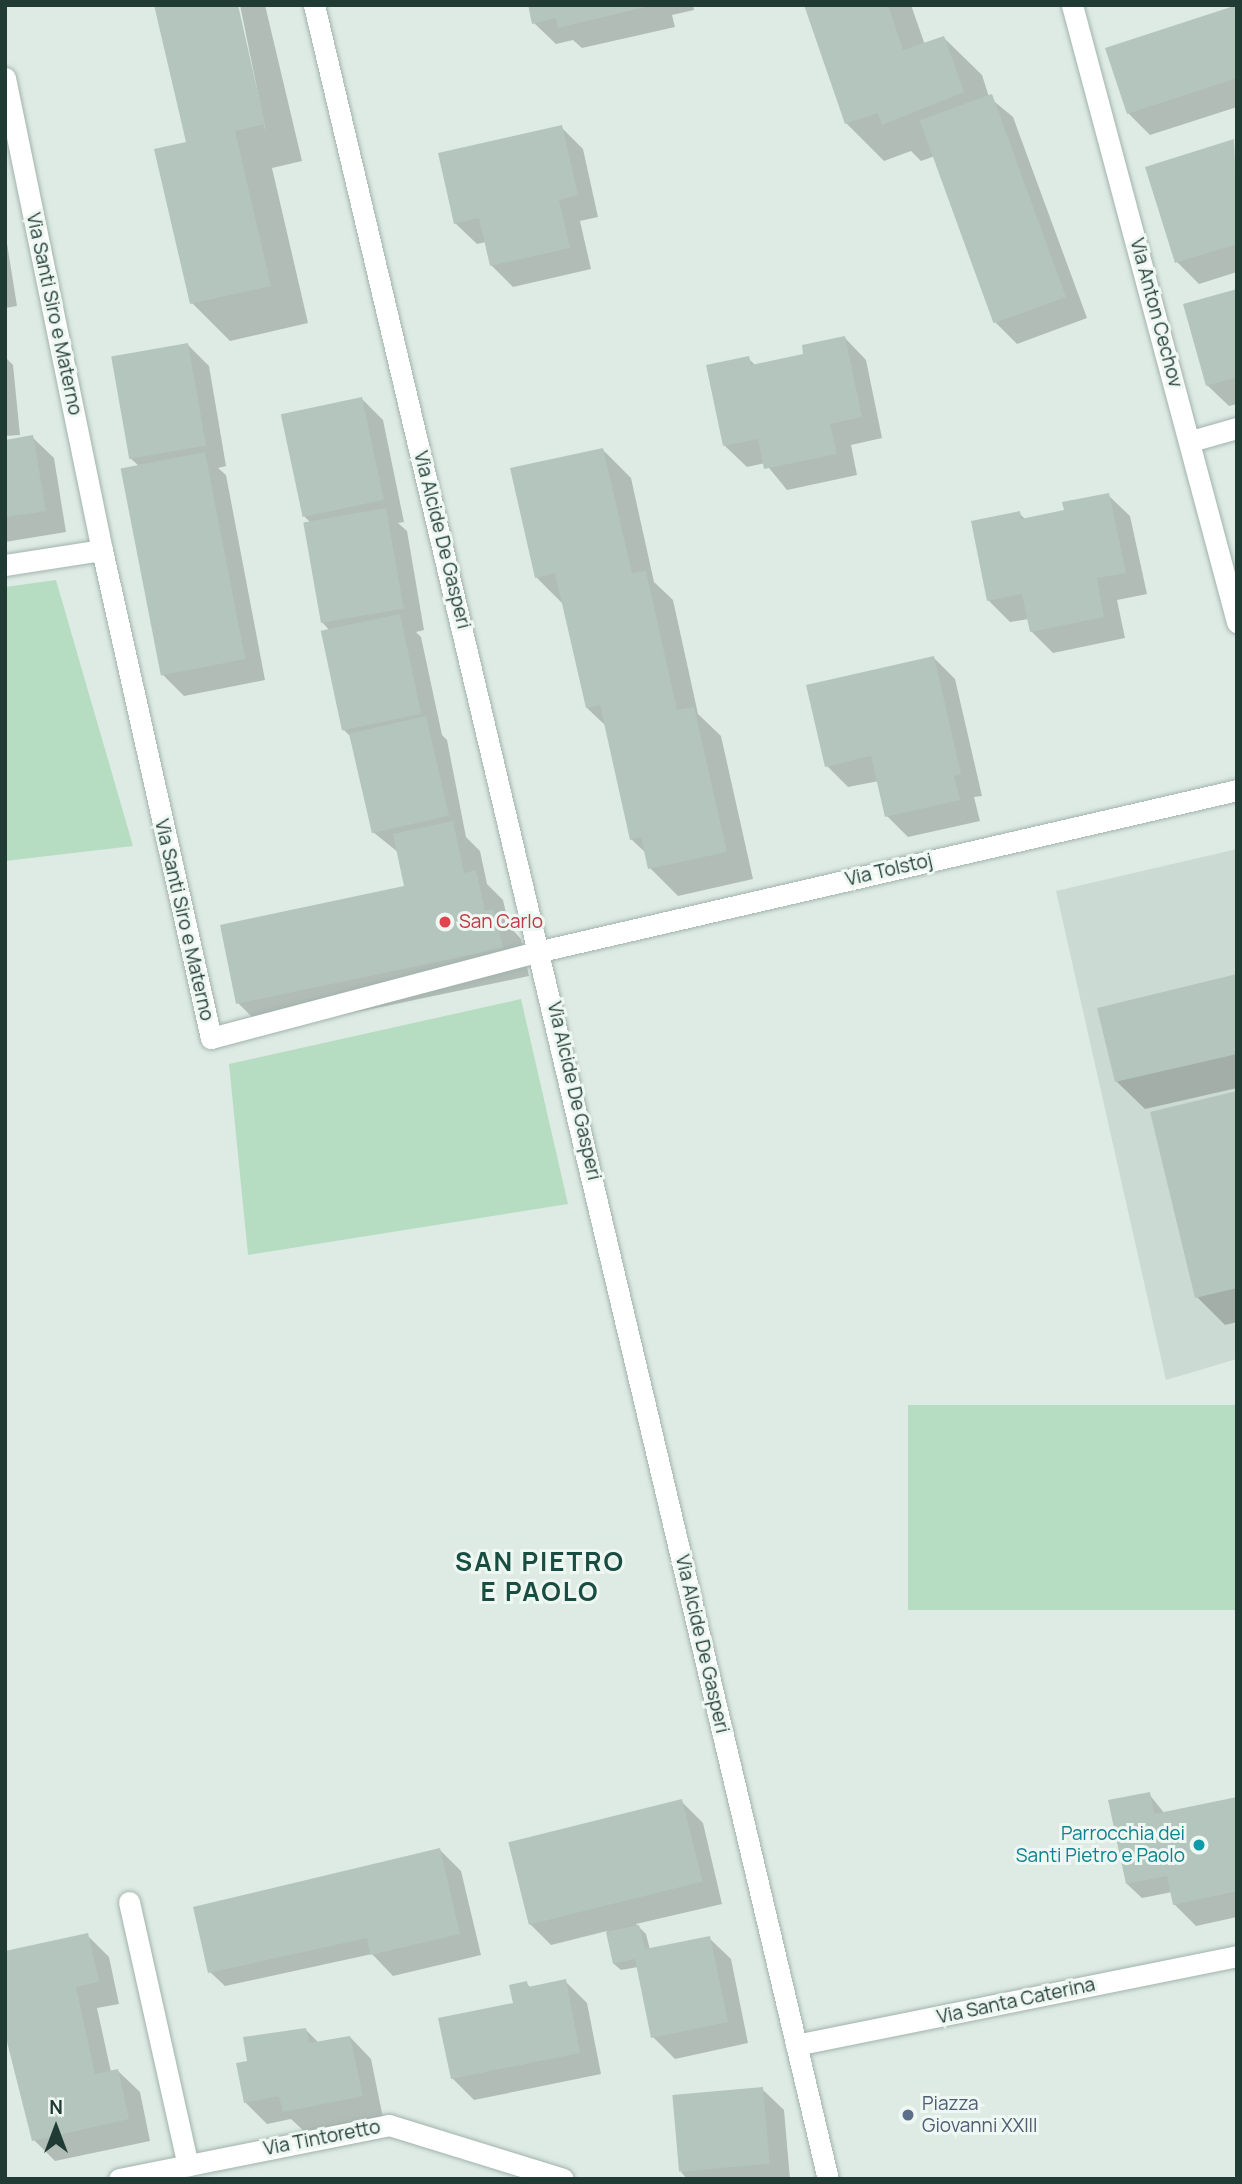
<!DOCTYPE html>
<html>
<head>
<meta charset="utf-8">
<style>
	body { margin:0 }
	#map { position:relative; width:1242px; height:2184px; overflow:hidden; background:#deebe5; font-family:Manrope,sans-serif }
	div>[style] { position:absolute }
	.built>* { inset:0; background:#ccdad4 }
	.green>* { inset:0; background:#b6ddc1; transform-origin:0 0 }
	.shadow>* { inset:0; background:#0003 }
	.building>* { inset:0; background:#b4c5be; transform-origin:0 0 }
	.roads { filter:drop-shadow(0 0 2px #a1b3ac) drop-shadow(0 0 2px #a1b3ac) }
	.minor>* { height:21px; margin:-10.5px; padding:0 10.5px; transform-origin:10.5px; border-radius:10.5px; background:#fff }
	.dots>* { width:19px; height:19px; translate:-50% -50%; box-sizing:border-box; border:4px solid #eff7f3; border-radius:50% }
	span { translate:-50% -50%; white-space:nowrap; text-align:center; line-height:1.15; -webkit-text-stroke:6px #eff7f3; paint-order:stroke }
	.street-label { font-size:19px; color:#1f3b34 }
	.health-label { font-size:19px; color:#be3a42 }
	.left { translate:0 -50%; text-align:left }
	.culture-label { font-size:19px; color:#0d838f }
	.right { translate:-100% -50%; text-align:right }
	.service-label { font-size:19px; color:#4e5e75 }
	.district-label { font-size:26px; color:#1a4d41; font-weight:700; letter-spacing:2px }
	.frame { position:absolute; inset:0; border:7px solid #1f3b34; pointer-events:none }
	.north { position:absolute; left:21px; top:2093px; width:70px; height:70px; -webkit-text-stroke:5px #eff7f3; paint-order:stroke; rotate:0deg; font-size:19px; font-weight:700; line-height:28px; text-align:center; color:#1f3b34 }
	.north::after { content:''; display:block; margin:auto; width:24px; height:32px; background:#1f3b34; clip-path:polygon(50% 0,100% 100%,50% 72%,0 100%) }
</style>
</head>
<body>
<div id="map">
	<div class="built">
		<i style="clip-path:polygon(1237px 849px,1237px 1359px,1166px 1380px,1056px 891px)"></i>
	</div>
	<div class="green">
		<i style="clip-path:polygon(56px 580px,133px 846px,5px 861px,5px 587px)"></i>
		<i style="clip-path:polygon(521px 999px,568px 1204px,248px 1255px,229px 1064px)"></i>
		<i style="left:1237px;top:1405px;width:205px;height:329px;rotate:90deg"></i>
	</div>
	<div class="shadow">
		<i style="clip-path:polygon(236px 5px,266px 133px,240px 5px,265px 5px,302px 161px,272px 168px,308px 323px,230px 341px,192px 303px,188px 144px)"></i>
		<i style="clip-path:polygon(530px 5px,693px 5px,694px 10px,672px 15px,675px 27px,582px 48px,573px 40px,556px 44px,534px 23px)"></i>
		<i style="clip-path:polygon(805px 5px,911px 5px,925px 45px,944px 38px,982px 75px,989px 97px,1013px 117px,1087px 318px,1017px 344px,996px 323px,935px 156px,921px 161px,911px 151px,884px 161px,846px 123px)"></i>
		<i style="clip-path:polygon(1237px 7px,1237px 107px,1150px 135px,1128px 113px)"></i>
		<i style="clip-path:polygon(561px 127px,583px 149px,598px 217px,580px 221px,591px 269px,513px 287px,491px 265px,486px 242px,477px 244px,455px 223px)"></i>
		<i style="clip-path:polygon(1234px 141px,1237px 272px,1199px 284px,1177px 262px)"></i>
		<i style="clip-path:polygon(5px 231px,17px 306px,5px 308px)"></i>
		<i style="clip-path:polygon(1237px 291px,1237px 404px,1229px 406px,1207px 385px)"></i>
		<i style="clip-path:polygon(845px 338px,866px 360px,882px 438px,851px 445px,857px 475px,787px 490px,765px 463px,747px 467px,725px 446px,748px 358px,756px 366px,805px 356px)"></i>
		<i style="clip-path:polygon(188px 345px,209px 366px,226px 466px,218px 468px,226px 475px,265px 680px,184px 696px,162px 674px,139px 466px,130px 458px)"></i>
		<i style="clip-path:polygon(5px 357px,13px 365px,20px 435px,5px 436px)"></i>
		<i style="clip-path:polygon(361px 398px,383px 420px,404px 522px,398px 523px,407px 531px,424px 630px,416px 632px,421px 637px,442px 735px,447px 740px,466px 837px,480px 851px,487px 884px,503px 900px,509px 926px,521px 939px,529px 976px,266px 1031px,238px 1003px,406px 887px,399px 853px,373px 832px,351px 737px,344px 730px,330px 631px,322px 622px,311px 523px,304px 516px)"></i>
		<i style="clip-path:polygon(32px 437px,54px 458px,66px 532px,5px 542px,5px 441px)"></i>
		<i style="clip-path:polygon(603px 450px,631px 478px,654px 582px,673px 600px,698px 714px,721px 736px,753px 879px,678px 896px,650px 868px,647px 854px,631px 839px,606px 726px,587px 708px,564px 605px,536px 577px)"></i>
		<i style="clip-path:polygon(1108px 495px,1130px 516px,1147px 594px,1117px 600px,1125px 638px,1053px 653px,1031px 631px,1029px 619px,1010px 622px,989px 601px,1019px 513px,1026px 520px,1066px 511px)"></i>
		<i style="clip-path:polygon(934px 658px,955px 679px,982px 796px,974px 797px,980px 821px,908px 837px,887px 816px,879px 781px,848px 787px,827px 766px)"></i>
		<i style="clip-path:polygon(1237px 976px,1237px 1088px,1145px 1109px,1117px 1082px,1099px 1009px)"></i>
		<i style="clip-path:polygon(1237px 1093px,1237px 1322px,1225px 1325px,1197px 1297px)"></i>
		<i style="clip-path:polygon(1149px 1794px,1165px 1814px,1237px 1799px,1237px 1917px,1196px 1926px,1174px 1904px,1172px 1892px,1142px 1898px,1127px 1884px)"></i>
		<i style="clip-path:polygon(681px 1801px,703px 1823px,722px 1904px,636px 1924px,646px 1934px,650px 1950px,709px 1938px,731px 1959px,748px 2043px,675px 2059px,653px 2037px,638px 1967px,621px 1970px,614px 1964px,607px 1931px,551px 1945px,529px 1923px)"></i>
		<i style="clip-path:polygon(440px 1850px,461px 1871px,481px 1955px,393px 1976px,372px 1954px,225px 1986px,210px 1972px)"></i>
		<i style="clip-path:polygon(87px 1935px,109px 1957px,119px 2004px,97px 2008px,111px 2072px,118px 2071px,140px 2092px,150px 2141px,55px 2161px,34px 2140px)"></i>
		<i style="clip-path:polygon(565px 1981px,587px 2003px,601px 2074px,474px 2100px,452px 2078px,515px 2004px,526px 1983px,531px 1988px)"></i>
		<i style="clip-path:polygon(306px 2030px,319px 2043px,350px 2037px,371px 2059px,383px 2118px,306px 2133px,291px 2119px,267px 2124px,245px 2102px,249px 2062px)"></i>
		<i style="clip-path:polygon(762px 2089px,784px 2110px,790px 2179px,687px 2179px,681px 2172px)"></i>
	</div>
	<div class="building">
		<i style="clip-path:polygon(154px 5px,238px 5px,265px 124px,235px 131px,271px 286px,190px 304px,154px 149px,186px 142px)"></i>
		<i style="clip-path:polygon(528px 5px,649px 5px,649px 6px,558px 28px,556px 18px,532px 24px)"></i>
		<i style="clip-path:polygon(804px 5px,888px 5px,903px 50px,944px 36px,964px 92px,882px 125px,878px 113px,845px 124px)"></i>
		<i style="clip-path:polygon(1237px 5px,1237px 78px,1127px 114px,1105px 48px)"></i>
		<i style="left:992px;top:94px;width:216px;height:77px;rotate:70deg"></i>
		<i style="clip-path:polygon(562px 125px,578px 195px,559px 200px,570px 248px,490px 266px,479px 218px,454px 224px,438px 153px)"></i>
		<i style="clip-path:polygon(1234px 139px,1237px 244px,1175px 263px,1145px 167px)"></i>
		<i style="clip-path:polygon(1237px 289px,1237px 377px,1206px 386px,1183px 304px)"></i>
		<i style="clip-path:polygon(845px 336px,862px 417px,830px 424px,837px 454px,764px 469px,758px 439px,723px 446px,706px 365px,749px 356px,751px 365px,803px 354px,802px 345px)"></i>
		<i style="left:188px;top:343px;width:104px;height:78px;rotate:80deg"></i>
		<i style="left:362px;top:397px;width:105px;height:83px;rotate:78deg"></i>
		<i style="clip-path:polygon(33px 435px,46px 511px,5px 517px,5px 440px)"></i>
		<i style="clip-path:polygon(603px 448px,632px 573px,646px 571px,677px 710px,694px 707px,727px 852px,648px 869px,641px 837px,630px 840px,600px 705px,586px 708px,555px 573px,535px 578px,510px 468px)"></i>
		<i style="left:205px;top:452px;width:211px;height:86px;rotate:79deg"></i>
		<i style="clip-path:polygon(1109px 493px,1126px 573px,1097px 578px,1104px 617px,1030px 632px,1022px 594px,987px 601px,971px 521px,1020px 511px,1021px 519px,1064px 510px,1062px 502px)"></i>
		<i style="left:386px;top:508px;width:102px;height:84px;rotate:80deg"></i>
		<i style="left:400px;top:614px;width:102px;height:81px;rotate:78deg"></i>
		<i style="clip-path:polygon(934px 656px,961px 774px,954px 776px,960px 800px,885px 817px,871px 756px,825px 767px,806px 685px)"></i>
		<i style="left:426px;top:716px;width:102px;height:79px;rotate:77deg"></i>
		<i style="clip-path:polygon(453px 821px,464px 873px,476px 870px,485px 911px,494px 909px,503px 948px,236px 1004px,220px 925px,404px 886px,393px 834px)"></i>
		<i style="clip-path:polygon(1237px 974px,1237px 1054px,1115px 1082px,1097px 1008px)"></i>
		<i style="clip-path:polygon(1237px 1091px,1237px 1288px,1195px 1298px,1150px 1112px)"></i>
		<i style="clip-path:polygon(1150px 1792px,1154px 1814px,1237px 1797px,1237px 1891px,1173px 1905px,1167px 1876px,1126px 1884px,1108px 1800px)"></i>
		<i style="left:682px;top:1799px;width:85px;height:179px;rotate:76deg"></i>
		<i style="clip-path:polygon(440px 1848px,460px 1934px,370px 1955px,367px 1938px,208px 1973px,193px 1907px)"></i>
		<i style="clip-path:polygon(639px 1925px,645px 1949px,710px 1936px,728px 2022px,651px 2038px,635px 1959px,613px 1964px,606px 1932px)"></i>
		<i style="clip-path:polygon(88px 1933px,99px 1982px,76px 1987px,95px 2074px,118px 2069px,129px 2119px,32px 2141px,5px 2034px,5px 1951px)"></i>
		<i style="clip-path:polygon(566px 1979px,580px 2053px,451px 2079px,438px 2018px,513px 2003px,509px 1985px,527px 1981px,528px 1987px)"></i>
		<i style="clip-path:polygon(306px 2028px,309px 2043px,350px 2036px,363px 2096px,283px 2112px,279px 2096px,244px 2103px,236px 2063px,247px 2061px,243px 2037px)"></i>
		<i style="left:763px;top:2087px;width:77px;height:91px;rotate:85deg"></i>
	</div>
	<div class="roads">
		<div class="minor">
			<i style="left:314px;top:5px;width:2234px;rotate:76.7deg"></i>
			<i style="left:1072px;top:5px;width:639px;rotate:75.03deg"></i>
			<i style="left:5px;top:78px;width:482px;rotate:78.4deg"></i>
			<i style="left:102px;top:550px;width:500px;rotate:77.41deg"></i>
			<i style="left:211px;top:1038px;width:341px;rotate:-14.8deg"></i>
			<i style="left:541px;top:951px;width:714px;rotate:-13.02deg"></i>
			<i style="left:1191px;top:441px;width:48px;rotate:-15.8deg"></i>
			<i style="left:5px;top:565px;width:98px;rotate:-8.8deg"></i>
			<i style="left:129px;top:1902px;width:270px;rotate:77.4deg"></i>
			<i style="left:796px;top:2045px;width:450px;rotate:-11.4deg"></i>
			<i style="left:119px;top:2179px;width:275px;rotate:-11.3deg"></i>
			<i style="left:389px;top:2125px;width:182px;rotate:17.2deg"></i>
		</div>
	</div>
	<div class="dots">
		<i style="left:445px;top:922px;background:#e0444e"></i>
		<i style="left:1199px;top:1845px;background:#0f9aa8"></i>
		<i style="left:908px;top:2115px;background:#5c6f8a"></i>
	</div>
	<div class="street-label">
		<span style="left:1156px;top:313px;rotate:75deg">Via Anton Cechov</span>
		<span style="left:54px;top:314px;rotate:78deg">Via Santi Siro e Materno</span>
		<span style="left:442px;top:540px;rotate:76deg">Via Alcide De Gasperi</span>
		<span style="left:889px;top:870px;rotate:-13deg">Via Tolstoj</span>
		<span style="left:184px;top:920px;rotate:77deg">Via Santi Siro e Materno</span>
		<span style="left:574px;top:1091px;rotate:77deg">Via Alcide De Gasperi</span>
		<span style="left:702px;top:1644px;rotate:77deg">Via Alcide De Gasperi</span>
		<span style="left:1016px;top:2001px;rotate:-12deg">Via Santa Caterina</span>
		<span style="left:322px;top:2138px;rotate:-11deg">Via Tintoretto</span>
	</div>
	<div class="health-label">
		<span class="left" style="left:459px;top:922px">San Carlo</span>
	</div>
	<div class="culture-label">
		<span class="right" style="left:1185px;top:1845px">Parrocchia dei<br>Santi Pietro e Paolo</span>
	</div>
	<div class="service-label">
		<span class="left" style="left:922px;top:2115px">Piazza<br>Giovanni XXIII</span>
	</div>
	<div class="district-label">
		<span style="left:540px;top:1577px">SAN PIETRO<br>E PAOLO</span>
	</div>
	<div class="frame"></div>
	<div class="north">N</div>
</div>
</body>
</html>
